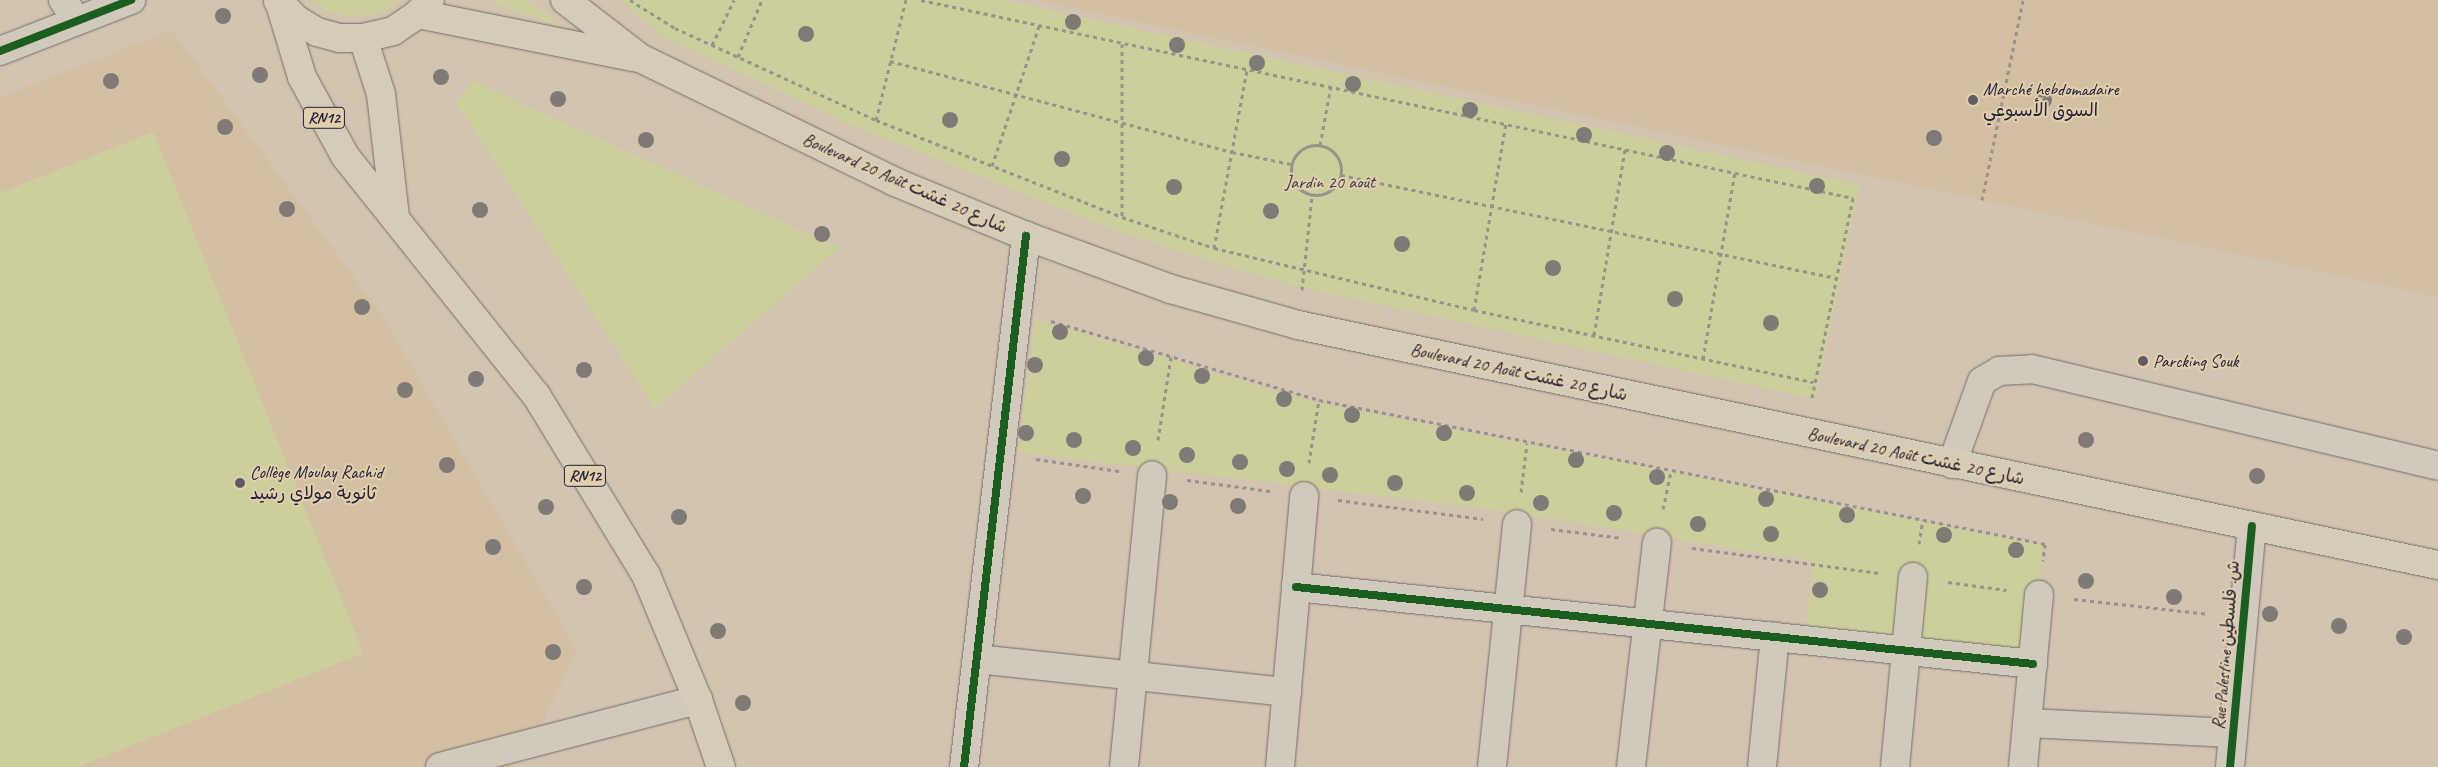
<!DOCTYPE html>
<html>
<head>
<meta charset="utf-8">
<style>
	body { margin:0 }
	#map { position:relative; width:2438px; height:767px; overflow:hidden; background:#d2c4b0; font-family:Caveat,"Playpen Sans Arabic",sans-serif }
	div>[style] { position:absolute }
	.built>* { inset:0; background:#d3c0a3 }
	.green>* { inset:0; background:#cccf9c }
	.path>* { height:3px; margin-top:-1.5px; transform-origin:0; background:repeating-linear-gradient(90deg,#98938c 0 4px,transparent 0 8px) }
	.path>.ring { margin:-1.5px; padding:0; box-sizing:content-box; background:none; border:3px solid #98938c; border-radius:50% }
	.roads { filter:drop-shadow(0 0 1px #766f6b) drop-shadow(0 0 1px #766f6b) }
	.minor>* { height:28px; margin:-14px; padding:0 14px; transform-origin:14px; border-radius:14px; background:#d0c9bc }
	.major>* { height:28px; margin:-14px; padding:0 14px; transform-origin:14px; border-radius:14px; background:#d4cbb9 }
	.cycleway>* { height:8px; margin:-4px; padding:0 4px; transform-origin:4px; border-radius:4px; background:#1b5e20 }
	.trees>* { width:16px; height:16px; margin:-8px; border-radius:50%; background:#7f7a76 }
	.dots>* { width:14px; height:14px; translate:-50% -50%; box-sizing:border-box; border:2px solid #e1cfad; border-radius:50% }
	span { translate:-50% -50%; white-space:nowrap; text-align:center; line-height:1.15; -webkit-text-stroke:4px #e1cfad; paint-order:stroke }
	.shield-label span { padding:1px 4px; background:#e1cfad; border:1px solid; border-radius:4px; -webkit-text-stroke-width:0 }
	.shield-label { font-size:16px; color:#22223b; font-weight:700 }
	.poi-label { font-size:18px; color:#22223b }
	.left { translate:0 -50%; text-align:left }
	.park-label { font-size:18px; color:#3b3d47 }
	.street-label { font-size:18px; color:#22223b }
</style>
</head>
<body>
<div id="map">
	<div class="built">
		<i style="clip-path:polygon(1035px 0,2438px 0,2438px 297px,1982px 200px)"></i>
		<i style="clip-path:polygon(172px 30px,382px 315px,577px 650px,541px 727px,504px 741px,512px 767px,0 767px,0 97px)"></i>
	</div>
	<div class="green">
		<i style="clip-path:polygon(311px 0,400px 0,388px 9px,367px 15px,346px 16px,325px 10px)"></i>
		<i style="clip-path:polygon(487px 0,528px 0,563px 28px)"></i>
		<i style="clip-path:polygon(622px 0,1003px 0,1860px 185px,1816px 399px,1295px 286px,1194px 256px,1099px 224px,854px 126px,660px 35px)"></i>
		<i style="clip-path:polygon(472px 81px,839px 248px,655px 409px,456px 102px)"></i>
		<i style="clip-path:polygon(153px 132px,363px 653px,77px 767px,0 767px,0 193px)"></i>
		<i style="clip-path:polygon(1035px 319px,1308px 401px,2043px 545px,2029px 661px,1806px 637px,1813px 561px,1497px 510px,1018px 452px)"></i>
	</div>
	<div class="path">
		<i style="left:630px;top:0;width:53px;rotate:31.9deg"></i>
		<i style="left:675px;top:28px;width:221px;rotate:24.6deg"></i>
		<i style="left:876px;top:120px;width:264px;rotate:21.5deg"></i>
		<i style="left:1122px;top:217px;width:97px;rotate:18.6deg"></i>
		<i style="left:1214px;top:248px;width:267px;rotate:13.4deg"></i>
		<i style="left:1474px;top:310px;width:347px;rotate:12deg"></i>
		<i style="left:921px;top:0;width:953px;rotate:11.99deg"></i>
		<i style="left:1853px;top:198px;width:204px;rotate:101.6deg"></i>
		<i style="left:1122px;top:44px;width:173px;rotate:90deg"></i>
		<i style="left:712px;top:45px;width:50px;rotate:-63.9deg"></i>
		<i style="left:738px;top:57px;width:62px;rotate:-67.2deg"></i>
		<i style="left:890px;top:61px;width:354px;rotate:14.9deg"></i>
		<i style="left:1232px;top:152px;width:60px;rotate:11.5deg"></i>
		<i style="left:876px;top:120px;width:124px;rotate:-76deg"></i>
		<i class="ring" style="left:1291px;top:145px;width:47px;height:47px"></i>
		<i style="left:1320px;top:145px;width:60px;rotate:-79.4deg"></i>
		<i style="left:992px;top:166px;width:148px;rotate:-71.4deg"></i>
		<i style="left:1341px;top:175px;width:506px;rotate:11.75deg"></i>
		<i style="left:1982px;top:200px;width:204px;rotate:-78.4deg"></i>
		<i style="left:1214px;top:248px;width:181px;rotate:-79.5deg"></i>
		<i style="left:1302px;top:290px;width:95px;rotate:-83.9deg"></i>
		<i style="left:1474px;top:310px;width:190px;rotate:-80.3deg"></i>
		<i style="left:1051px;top:321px;width:279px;rotate:16.4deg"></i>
		<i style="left:1319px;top:400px;width:740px;rotate:11.22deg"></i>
		<i style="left:2045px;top:544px;width:17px;rotate:97deg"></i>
		<i style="left:1594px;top:335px;width:189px;rotate:-80.5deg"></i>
		<i style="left:1703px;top:359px;width:190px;rotate:-80.3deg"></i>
		<i style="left:1158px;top:440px;width:84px;rotate:-81.1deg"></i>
		<i style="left:1036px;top:459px;width:84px;rotate:8.2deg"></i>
		<i style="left:1309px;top:463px;width:64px;rotate:-81deg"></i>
		<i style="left:1187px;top:480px;width:84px;rotate:7.5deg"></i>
		<i style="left:1521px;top:492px;width:49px;rotate:-83deg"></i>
		<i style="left:1338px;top:500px;width:146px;rotate:7.5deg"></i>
		<i style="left:1663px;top:509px;width:40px;rotate:-78deg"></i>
		<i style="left:1551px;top:529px;width:72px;rotate:7.2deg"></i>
		<i style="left:1919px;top:544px;width:24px;rotate:-81deg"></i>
		<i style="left:1692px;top:548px;width:189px;rotate:7.6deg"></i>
		<i style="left:1948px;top:582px;width:59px;rotate:7.9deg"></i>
		<i style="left:2074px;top:599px;width:136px;rotate:6.3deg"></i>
	</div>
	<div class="roads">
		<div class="minor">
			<i style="left:63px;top:0;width:25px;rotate:56deg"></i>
			<i style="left:0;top:51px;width:141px;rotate:-21.3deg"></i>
			<i style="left:1952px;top:464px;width:88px;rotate:-70.1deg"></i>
			<i style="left:1982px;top:381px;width:20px;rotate:-30deg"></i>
			<i style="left:1999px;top:371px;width:33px;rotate:-3deg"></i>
			<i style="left:2032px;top:369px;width:417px;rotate:13.4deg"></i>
			<i style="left:1296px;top:587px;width:741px;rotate:5.96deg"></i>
			<i style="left:977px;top:659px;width:312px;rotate:6.1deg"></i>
			<i style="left:2027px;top:723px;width:206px;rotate:2.8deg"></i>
			<i style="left:440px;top:767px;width:267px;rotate:-14.6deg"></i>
			<i style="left:964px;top:767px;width:535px;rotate:-83.34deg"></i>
			<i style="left:1124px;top:767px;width:293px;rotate:-84.5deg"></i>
			<i style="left:1280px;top:767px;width:272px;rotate:-84.9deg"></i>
			<i style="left:1492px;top:767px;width:244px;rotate:-84.1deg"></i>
			<i style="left:1631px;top:767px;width:226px;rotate:-83.4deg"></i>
			<i style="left:1762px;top:767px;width:131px;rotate:-84.3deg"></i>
			<i style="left:1895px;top:767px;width:191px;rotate:-84.6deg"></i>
			<i style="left:2023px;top:767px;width:173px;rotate:-84.7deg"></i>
			<i style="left:2230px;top:767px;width:242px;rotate:-84.8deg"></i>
		</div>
		<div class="major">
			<i style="left:565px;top:0;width:95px;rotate:37.7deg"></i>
			<i style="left:640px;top:58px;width:284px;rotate:25.9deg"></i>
			<i style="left:895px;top:182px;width:142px;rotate:22.4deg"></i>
			<i style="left:1026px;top:236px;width:154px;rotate:20.1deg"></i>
			<i style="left:1171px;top:289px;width:132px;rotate:15.8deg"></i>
			<i style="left:1298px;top:325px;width:1165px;rotate:11.89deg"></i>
			<i style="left:278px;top:1px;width:27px;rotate:45deg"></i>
			<i style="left:297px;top:20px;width:23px;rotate:31deg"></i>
			<i style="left:317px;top:32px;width:24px;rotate:15deg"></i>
			<i style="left:340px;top:38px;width:23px"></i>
			<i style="left:363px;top:38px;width:31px;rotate:-13deg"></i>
			<i style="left:393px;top:31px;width:30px;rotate:-34deg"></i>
			<i style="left:418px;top:14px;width:18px;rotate:-49deg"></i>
			<i style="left:280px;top:4px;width:76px;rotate:73.2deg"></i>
			<i style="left:302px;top:77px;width:90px;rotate:61.4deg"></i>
			<i style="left:345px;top:156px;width:306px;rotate:51.4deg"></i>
			<i style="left:536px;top:395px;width:211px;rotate:58.6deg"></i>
			<i style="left:646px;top:575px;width:135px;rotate:67.4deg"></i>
			<i style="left:698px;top:700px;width:71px;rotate:71.1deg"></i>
			<i style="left:418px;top:14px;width:219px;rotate:11.3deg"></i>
			<i style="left:363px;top:38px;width:59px;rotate:72.2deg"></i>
			<i style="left:381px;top:94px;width:123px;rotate:83.5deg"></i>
		</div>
	</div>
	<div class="cycleway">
		<i style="left:0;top:51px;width:141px;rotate:-21.3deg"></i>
		<i style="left:1296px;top:587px;width:741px;rotate:5.96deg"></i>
		<i style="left:964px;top:767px;width:535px;rotate:-83.34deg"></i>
		<i style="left:2230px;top:767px;width:242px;rotate:-84.8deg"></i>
	</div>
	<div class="trees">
		<i style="left:223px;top:16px"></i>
		<i style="left:1073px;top:22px"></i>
		<i style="left:806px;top:34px"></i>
		<i style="left:1177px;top:45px"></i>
		<i style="left:1257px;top:63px"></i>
		<i style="left:260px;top:75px"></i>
		<i style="left:441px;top:77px"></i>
		<i style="left:111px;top:81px"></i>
		<i style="left:1353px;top:84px"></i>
		<i style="left:558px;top:99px"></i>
		<i style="left:2044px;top:100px"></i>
		<i style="left:1470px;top:110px"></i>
		<i style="left:950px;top:120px"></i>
		<i style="left:225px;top:127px"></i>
		<i style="left:1584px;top:135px"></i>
		<i style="left:1934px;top:138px"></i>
		<i style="left:646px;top:140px"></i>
		<i style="left:1667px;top:153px"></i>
		<i style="left:1062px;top:159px"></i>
		<i style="left:1817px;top:186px"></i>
		<i style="left:1174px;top:187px"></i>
		<i style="left:287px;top:209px"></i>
		<i style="left:480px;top:210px"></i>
		<i style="left:1271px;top:211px"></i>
		<i style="left:822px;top:234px"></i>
		<i style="left:1402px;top:244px"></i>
		<i style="left:1553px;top:268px"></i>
		<i style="left:1675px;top:299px"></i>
		<i style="left:362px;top:307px"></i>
		<i style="left:1771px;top:323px"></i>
		<i style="left:1060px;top:332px"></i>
		<i style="left:1146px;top:358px"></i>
		<i style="left:1035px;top:365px"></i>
		<i style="left:584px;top:370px"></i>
		<i style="left:1202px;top:376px"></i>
		<i style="left:476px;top:379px"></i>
		<i style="left:405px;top:390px"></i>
		<i style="left:1284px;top:399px"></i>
		<i style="left:1352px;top:415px"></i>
		<i style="left:1026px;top:433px"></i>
		<i style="left:1444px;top:433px"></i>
		<i style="left:1074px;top:440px"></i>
		<i style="left:2086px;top:440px"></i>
		<i style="left:1133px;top:448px"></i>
		<i style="left:1187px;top:455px"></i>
		<i style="left:1576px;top:460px"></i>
		<i style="left:1240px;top:462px"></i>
		<i style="left:447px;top:465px"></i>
		<i style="left:1287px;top:469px"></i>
		<i style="left:1330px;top:475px"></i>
		<i style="left:2257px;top:476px"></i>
		<i style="left:1657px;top:477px"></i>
		<i style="left:1395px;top:483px"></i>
		<i style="left:1467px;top:493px"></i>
		<i style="left:1083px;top:496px"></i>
		<i style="left:1766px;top:499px"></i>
		<i style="left:1170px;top:502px"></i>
		<i style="left:1541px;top:503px"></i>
		<i style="left:1238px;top:506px"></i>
		<i style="left:546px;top:507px"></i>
		<i style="left:1614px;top:513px"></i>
		<i style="left:1847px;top:515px"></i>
		<i style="left:679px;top:517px"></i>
		<i style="left:1698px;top:524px"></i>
		<i style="left:1771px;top:534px"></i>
		<i style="left:1944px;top:535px"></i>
		<i style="left:493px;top:547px"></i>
		<i style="left:2016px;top:550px"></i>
		<i style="left:2086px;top:581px"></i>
		<i style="left:584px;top:587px"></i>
		<i style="left:1820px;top:590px"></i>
		<i style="left:2174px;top:597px"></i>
		<i style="left:2270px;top:614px"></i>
		<i style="left:2339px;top:626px"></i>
		<i style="left:718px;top:631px"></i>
		<i style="left:2404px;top:637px"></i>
		<i style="left:553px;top:652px"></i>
		<i style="left:743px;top:703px"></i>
	</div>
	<div class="dots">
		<i style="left:1973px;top:100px;background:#605b64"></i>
		<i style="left:2143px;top:361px;background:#605b64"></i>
		<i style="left:240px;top:483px;background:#605b64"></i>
	</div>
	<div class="shield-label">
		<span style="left:324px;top:118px">RN12</span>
		<span style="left:585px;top:476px">RN12</span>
	</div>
	<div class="poi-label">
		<span class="left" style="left:1983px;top:100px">Marché hebdomadaire<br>السوق الأسبوعي</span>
		<span class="left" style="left:2153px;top:361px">Parcking Souk</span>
		<span class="left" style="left:250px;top:483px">Collège Moulay Rachid<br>ثانوية مولاي رشيد</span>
	</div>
	<div class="park-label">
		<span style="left:1330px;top:182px">Jardin 20 août</span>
	</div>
	<div class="street-label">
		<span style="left:905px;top:183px;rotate:24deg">Boulevard 20 Août شارع 20 غشت</span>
		<span style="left:1519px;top:372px;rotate:12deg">Boulevard 20 Août شارع 20 غشت</span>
		<span style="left:1916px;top:456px;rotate:12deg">Boulevard 20 Août شارع 20 غشت</span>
		<span style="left:2226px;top:645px;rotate:-85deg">Rue Palestine ش. فلسطين</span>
	</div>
</div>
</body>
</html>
